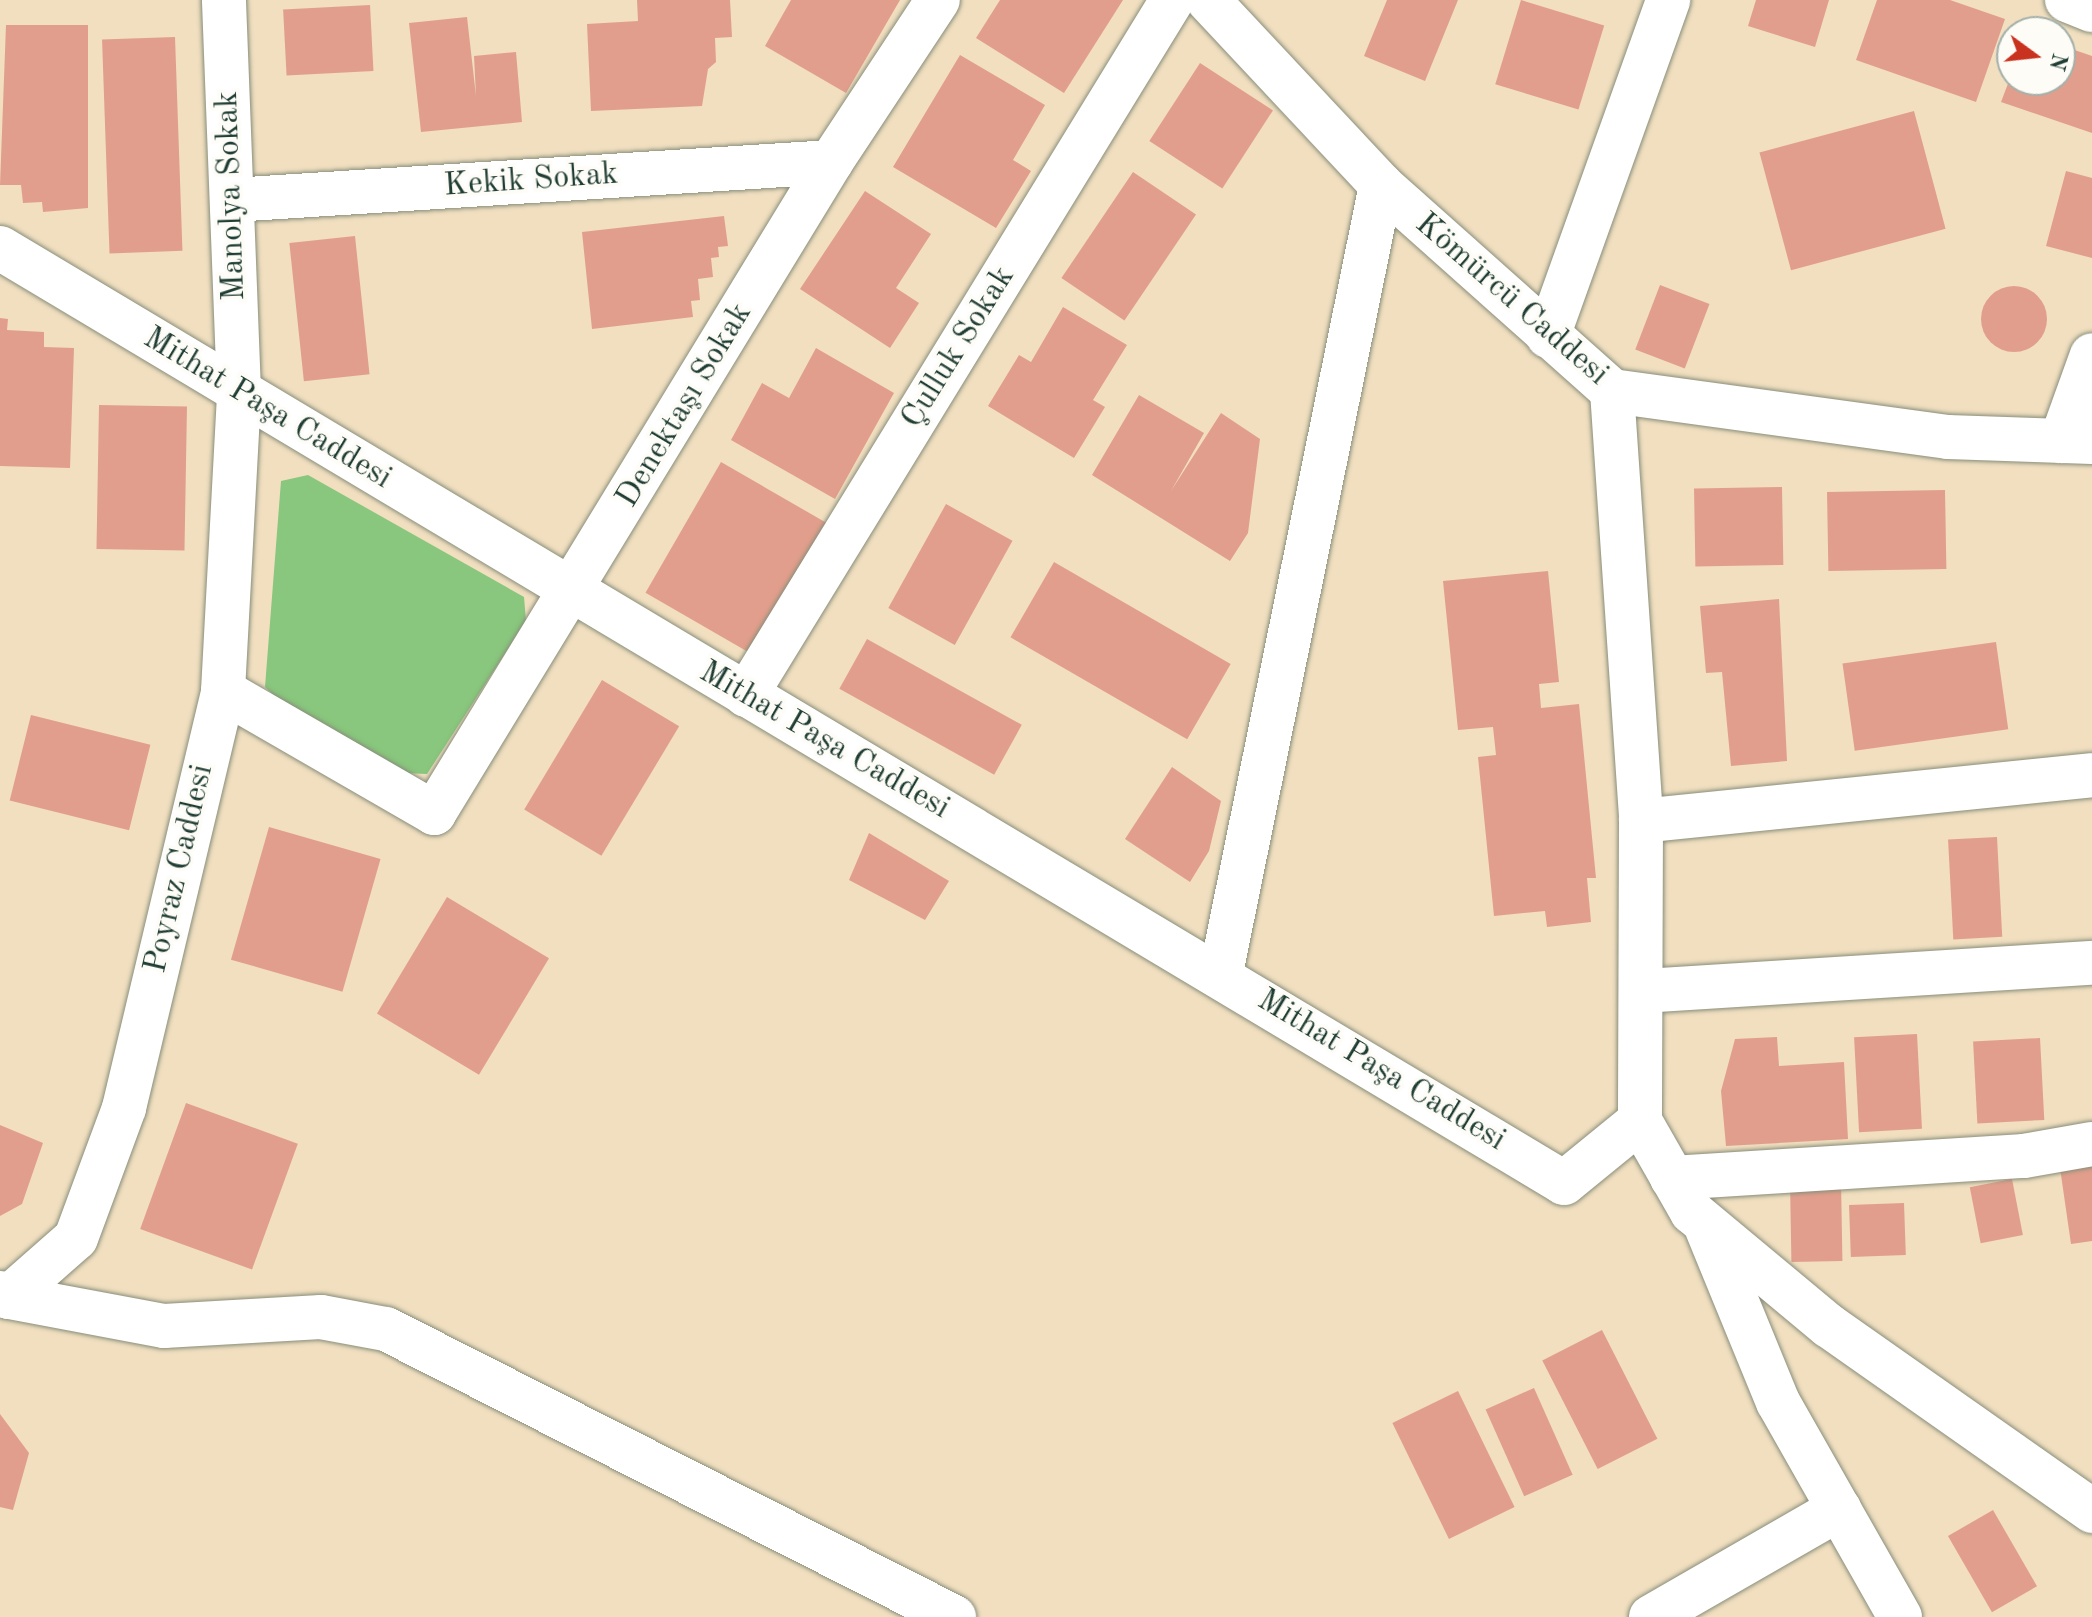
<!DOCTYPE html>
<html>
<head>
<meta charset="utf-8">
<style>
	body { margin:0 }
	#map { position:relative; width:2092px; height:1617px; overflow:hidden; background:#f1dfc0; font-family:"Old Standard TT",serif }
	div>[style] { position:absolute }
	.green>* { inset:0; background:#88c77d }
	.building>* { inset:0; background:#e29e8c; transform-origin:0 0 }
	.round { border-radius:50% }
	.roads { filter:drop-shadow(0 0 2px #888e7a) drop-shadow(0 0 2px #888e7a) }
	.minor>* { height:44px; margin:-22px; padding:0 22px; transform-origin:22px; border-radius:22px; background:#fff }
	span { translate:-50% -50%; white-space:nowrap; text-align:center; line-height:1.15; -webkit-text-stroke:7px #fdfcf7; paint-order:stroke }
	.street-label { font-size:32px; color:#1f3d34 }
	.north { position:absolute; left:1996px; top:16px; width:80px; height:80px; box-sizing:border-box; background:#fdfcf7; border:2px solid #a4b0a9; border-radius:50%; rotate:105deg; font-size:22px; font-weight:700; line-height:32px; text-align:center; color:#1f3d34 }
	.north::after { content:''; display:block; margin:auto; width:28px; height:36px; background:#c8321e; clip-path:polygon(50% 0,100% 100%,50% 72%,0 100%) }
</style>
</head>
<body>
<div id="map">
	<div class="green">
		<i style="clip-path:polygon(308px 475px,524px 597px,526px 621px,427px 774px,402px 773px,280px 701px,265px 687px,281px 481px)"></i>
	</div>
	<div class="building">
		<i style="clip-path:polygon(637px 0,730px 0,732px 37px,715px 38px,716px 62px,708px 69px,702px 106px,591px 111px,587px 24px,638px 21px)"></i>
		<i style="clip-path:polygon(791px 0,900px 0,846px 93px,765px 46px)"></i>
		<i style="clip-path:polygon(1000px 0,1123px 0,1064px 93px,976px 38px)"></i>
		<i style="clip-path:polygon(1387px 0,1458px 0,1425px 81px,1364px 56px)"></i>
		<i style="left:1521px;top:0;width:87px;height:88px;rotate:17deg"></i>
		<i style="clip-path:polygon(1756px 0,1829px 0,1815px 47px,1748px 26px)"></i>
		<i style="clip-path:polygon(1877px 0,1950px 0,2005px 19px,1976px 102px,1856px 60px)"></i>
		<i style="left:370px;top:5px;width:66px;height:87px;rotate:87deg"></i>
		<i style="clip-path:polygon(467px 17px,476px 96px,474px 56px,516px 52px,522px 122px,421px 132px,409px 23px)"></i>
		<i style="clip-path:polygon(6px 25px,88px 25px,88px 208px,43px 212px,42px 202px,23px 203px,21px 185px,0 185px)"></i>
		<i style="left:175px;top:37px;width:214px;height:73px;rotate:88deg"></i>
		<i style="clip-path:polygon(2060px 45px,2092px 56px,2092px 133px,2001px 102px,2012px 73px,2012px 80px,2060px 80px)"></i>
		<i style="clip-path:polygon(960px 55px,1045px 105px,1013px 160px,1031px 171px,996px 228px,893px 167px)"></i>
		<i style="left:1200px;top:63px;width:87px;height:93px;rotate:33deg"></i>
		<i style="left:1914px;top:111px;width:122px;height:160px;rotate:75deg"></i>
		<i style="clip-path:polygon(2066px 171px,2092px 178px,2092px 258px,2046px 246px)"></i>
		<i style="left:1133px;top:172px;width:76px;height:128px;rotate:34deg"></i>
		<i style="clip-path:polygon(865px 191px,931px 234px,896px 288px,919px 303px,890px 348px,800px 289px)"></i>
		<i style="clip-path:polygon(724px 216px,728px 246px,718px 247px,719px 257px,711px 258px,713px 277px,698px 279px,700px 300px,691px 301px,693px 317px,592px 329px,582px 232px)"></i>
		<i style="left:355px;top:236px;width:139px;height:66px;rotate:84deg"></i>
		<i style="left:1660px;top:285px;width:53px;height:69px;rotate:21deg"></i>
		<i class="round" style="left:1981px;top:286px;width:66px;height:66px"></i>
		<i style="clip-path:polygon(1063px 307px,1127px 345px,1093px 400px,1105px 407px,1074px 458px,988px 406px,1019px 355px,1031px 362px)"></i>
		<i style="clip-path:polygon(0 318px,8px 319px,7px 330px,44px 332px,44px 347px,74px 348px,70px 468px,0 466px)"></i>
		<i style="clip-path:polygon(816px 348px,894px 393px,835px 499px,731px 440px,762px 383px,789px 398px)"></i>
		<i style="clip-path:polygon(1139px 395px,1204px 433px,1171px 491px,1221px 413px,1260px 439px,1248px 533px,1230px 561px,1092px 475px)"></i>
		<i style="left:99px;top:405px;width:88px;height:144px;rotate:1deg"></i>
		<i style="left:721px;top:462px;width:129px;height:151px;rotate:30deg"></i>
		<i style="left:1782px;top:487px;width:78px;height:88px;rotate:89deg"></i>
		<i style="left:1945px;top:490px;width:79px;height:118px;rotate:89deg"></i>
		<i style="left:946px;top:504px;width:76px;height:119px;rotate:29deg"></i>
		<i style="left:1054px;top:562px;width:204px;height:87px;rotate:30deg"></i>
		<i style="clip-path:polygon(1548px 571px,1559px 682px,1539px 684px,1541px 708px,1579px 704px,1596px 878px,1587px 878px,1591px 922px,1547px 927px,1545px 911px,1494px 916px,1478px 757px,1496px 755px,1493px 727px,1458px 730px,1443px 581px)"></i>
		<i style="clip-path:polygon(1779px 599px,1787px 761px,1731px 766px,1722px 672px,1706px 673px,1700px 606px)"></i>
		<i style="left:867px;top:639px;width:177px;height:57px;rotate:29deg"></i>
		<i style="left:1996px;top:642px;width:88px;height:155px;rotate:82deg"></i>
		<i style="left:602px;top:680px;width:90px;height:151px;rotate:31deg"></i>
		<i style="left:31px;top:715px;width:123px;height:88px;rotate:14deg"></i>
		<i style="clip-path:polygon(1172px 767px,1221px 801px,1209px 851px,1190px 882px,1125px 839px)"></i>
		<i style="left:269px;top:827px;width:116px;height:138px;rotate:16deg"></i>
		<i style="clip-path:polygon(869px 833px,949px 881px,925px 920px,849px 880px)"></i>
		<i style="left:1997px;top:837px;width:100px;height:49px;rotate:87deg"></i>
		<i style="left:447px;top:897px;width:119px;height:136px;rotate:31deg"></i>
		<i style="left:1917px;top:1034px;width:95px;height:63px;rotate:87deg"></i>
		<i style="clip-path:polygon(1777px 1037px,1779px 1066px,1844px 1062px,1848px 1139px,1726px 1146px,1721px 1091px,1735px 1039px)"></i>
		<i style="left:2040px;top:1038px;width:82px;height:67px;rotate:87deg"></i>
		<i style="left:186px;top:1103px;width:119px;height:134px;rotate:20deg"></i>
		<i style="clip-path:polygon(0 1125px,43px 1143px,22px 1204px,0 1216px)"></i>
		<i style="clip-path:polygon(2092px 1163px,2092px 1241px,2071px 1244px,2060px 1168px)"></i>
		<i style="left:2012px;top:1179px;width:57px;height:43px;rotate:79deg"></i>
		<i style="left:1841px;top:1180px;width:81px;height:51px;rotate:89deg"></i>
		<i style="left:1904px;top:1203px;width:52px;height:55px;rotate:88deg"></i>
		<i style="left:1602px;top:1330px;width:122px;height:67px;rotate:63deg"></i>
		<i style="left:1534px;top:1388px;width:95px;height:53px;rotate:66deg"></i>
		<i style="left:1458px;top:1391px;width:129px;height:73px;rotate:64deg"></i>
		<i style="clip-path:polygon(0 1414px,29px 1453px,13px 1510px,0 1507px)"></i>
		<i style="left:1993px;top:1510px;width:88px;height:52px;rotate:60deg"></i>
	</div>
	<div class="roads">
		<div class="minor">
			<i style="left:1208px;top:0;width:253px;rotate:46.9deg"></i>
			<i style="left:1381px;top:185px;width:310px;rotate:41.7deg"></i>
			<i style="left:1612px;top:391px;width:339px;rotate:7.8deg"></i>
			<i style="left:1948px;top:437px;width:144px;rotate:2deg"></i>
			<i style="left:2067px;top:0;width:27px;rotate:22deg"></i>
			<i style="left:232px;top:200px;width:600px;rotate:-3.63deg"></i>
			<i style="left:0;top:248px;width:1822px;rotate:30.87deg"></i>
			<i style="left:1564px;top:1183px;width:98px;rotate:-39.2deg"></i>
			<i style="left:1548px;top:336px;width:357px;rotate:-70.3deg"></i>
			<i style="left:1612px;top:391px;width:431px;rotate:86.1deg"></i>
			<i style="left:1641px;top:821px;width:300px;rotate:90.2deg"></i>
			<i style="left:1640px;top:1121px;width:105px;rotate:60.3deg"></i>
			<i style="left:1692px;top:1212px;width:178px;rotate:39.8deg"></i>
			<i style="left:1829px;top:1326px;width:322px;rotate:35.1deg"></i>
			<i style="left:2061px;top:441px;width:91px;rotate:-70.2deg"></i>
			<i style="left:223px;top:691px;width:244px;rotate:30deg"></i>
			<i style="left:434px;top:813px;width:763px;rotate:-58.62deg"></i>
			<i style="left:831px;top:162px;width:194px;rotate:-56.6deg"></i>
			<i style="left:746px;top:695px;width:815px;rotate:-58.49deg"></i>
			<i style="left:1641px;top:821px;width:453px;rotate:-5.8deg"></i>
			<i style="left:1221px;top:973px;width:804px;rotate:-78.52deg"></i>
			<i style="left:1643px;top:991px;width:450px;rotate:-3.6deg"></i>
			<i style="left:1672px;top:1178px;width:353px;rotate:-3.6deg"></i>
			<i style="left:2024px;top:1156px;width:69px;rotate:-10deg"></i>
			<i style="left:1707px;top:1229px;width:187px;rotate:67.7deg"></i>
			<i style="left:1778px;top:1402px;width:247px;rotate:60.4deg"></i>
			<i style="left:0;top:1293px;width:10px;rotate:24deg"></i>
			<i style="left:9px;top:1297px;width:89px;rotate:-41.4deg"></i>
			<i style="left:76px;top:1238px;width:139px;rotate:-69.7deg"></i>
			<i style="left:124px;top:1108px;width:429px;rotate:-76.6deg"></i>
			<i style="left:223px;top:691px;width:299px;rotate:-86.9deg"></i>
			<i style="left:239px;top:392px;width:392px;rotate:-92.2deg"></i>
			<i style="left:9px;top:1297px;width:158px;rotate:10.6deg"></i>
			<i style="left:164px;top:1326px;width:157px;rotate:-3.3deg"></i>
			<i style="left:321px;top:1317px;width:66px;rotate:10.5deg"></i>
			<i style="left:386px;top:1329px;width:637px;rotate:26.89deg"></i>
			<i style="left:1651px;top:1617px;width:217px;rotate:-29.9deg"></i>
		</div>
	</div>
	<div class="street-label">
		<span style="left:531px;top:181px;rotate:-4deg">Kekik Sokak</span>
		<span style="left:232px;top:196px;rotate:-92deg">Manolya Sokak</span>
		<span style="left:1511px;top:300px;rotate:41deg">Kömürcü Caddesi</span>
		<span style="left:959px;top:348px;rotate:-58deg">Çulluk Sokak</span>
		<span style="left:685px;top:406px;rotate:-59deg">Denektaşı Sokak</span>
		<span style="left:267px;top:409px;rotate:31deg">Mithat Paşa Caddesi</span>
		<span style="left:824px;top:741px;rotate:30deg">Mithat Paşa Caddesi</span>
		<span style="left:180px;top:869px;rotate:-77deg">Poyraz Caddesi</span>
		<span style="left:1381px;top:1071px;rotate:31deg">Mithat Paşa Caddesi</span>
	</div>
	<div class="north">N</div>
</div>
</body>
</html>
